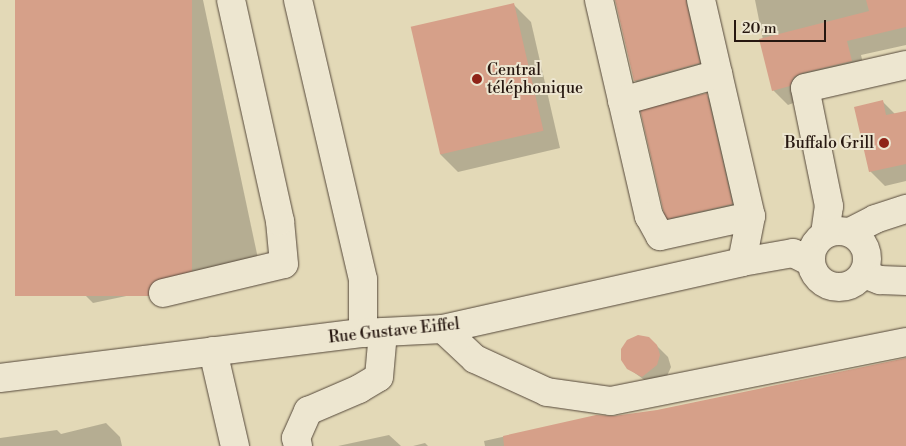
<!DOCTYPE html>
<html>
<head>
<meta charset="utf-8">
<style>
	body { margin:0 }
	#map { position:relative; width:906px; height:446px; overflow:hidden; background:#e3d9b7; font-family:"Libre Bodoni",serif }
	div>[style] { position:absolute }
	.shadow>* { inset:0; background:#0003 }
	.building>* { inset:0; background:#d6a089; transform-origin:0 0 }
	.roads { filter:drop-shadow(0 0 1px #55483a) drop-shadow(0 0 1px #55483a) }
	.minor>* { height:28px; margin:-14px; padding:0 14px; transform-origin:14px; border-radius:14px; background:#ede6d0 }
	.minor>.ring { margin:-14px; padding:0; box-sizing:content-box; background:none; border:28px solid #ede6d0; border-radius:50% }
	.dots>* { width:14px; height:14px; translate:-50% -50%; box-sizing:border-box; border:2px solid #ede6d0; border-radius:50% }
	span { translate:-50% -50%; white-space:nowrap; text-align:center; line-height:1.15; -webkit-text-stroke:4px #ede6d0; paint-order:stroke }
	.poi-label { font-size:16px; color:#261710 }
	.left { translate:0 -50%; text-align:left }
	.right { translate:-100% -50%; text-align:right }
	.street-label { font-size:16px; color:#261710 }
	.scale { position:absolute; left:734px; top:20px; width:92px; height:22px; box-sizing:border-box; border:2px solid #261710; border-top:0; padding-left:6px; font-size:15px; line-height:18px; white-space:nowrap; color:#261710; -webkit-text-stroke:4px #ede6d0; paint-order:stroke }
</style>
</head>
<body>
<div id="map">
	<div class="shadow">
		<i style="clip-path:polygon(17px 0,203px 0,260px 268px,93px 303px,78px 288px)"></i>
		<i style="clip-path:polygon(616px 0,698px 0,716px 80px,652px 98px,635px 81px)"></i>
		<i style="clip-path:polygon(755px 0,906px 0,906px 45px,861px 55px,866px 76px,788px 105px,773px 90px)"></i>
		<i style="clip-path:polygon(514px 5px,531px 22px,560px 148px,458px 172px,441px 155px,412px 28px)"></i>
		<i style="clip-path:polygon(706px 95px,721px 110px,746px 219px,684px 232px,669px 218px)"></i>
		<i style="clip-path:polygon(882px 101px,895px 114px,906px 112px,906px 181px,885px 186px,870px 171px)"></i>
		<i style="clip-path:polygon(649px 338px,668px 357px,671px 367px,667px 376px,654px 387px,628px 368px)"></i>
		<i style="clip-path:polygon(906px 359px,906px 446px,485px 446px,484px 441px,596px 416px,614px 418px,658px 411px)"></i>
		<i style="clip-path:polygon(106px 423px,120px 437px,122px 446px,0 446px,0 438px,57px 430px,61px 434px)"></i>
		<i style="clip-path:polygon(389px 435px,401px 446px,338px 446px)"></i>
		<i style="clip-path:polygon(425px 443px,428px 446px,413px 446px)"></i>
	</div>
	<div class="building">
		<i style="left:15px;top:0;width:177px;height:296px"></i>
		<i style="clip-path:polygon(615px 0,686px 0,700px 63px,634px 81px)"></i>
		<i style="clip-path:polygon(866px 0,906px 0,906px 27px,847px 41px,852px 61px,802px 73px,794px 77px,790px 86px,772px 91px,759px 39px,869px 11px)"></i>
		<i style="left:514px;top:3px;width:131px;height:106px;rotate:77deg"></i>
		<i style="left:707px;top:93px;width:114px;height:69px;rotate:77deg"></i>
		<i style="clip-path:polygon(883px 100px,886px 115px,906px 111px,906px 164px,869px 172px,854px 107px)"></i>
		<i style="clip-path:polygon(638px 335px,649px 337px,657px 345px,660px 355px,657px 365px,642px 377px,627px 369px,621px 360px,621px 349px,627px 340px)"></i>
		<i style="clip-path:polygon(906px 358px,906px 446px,504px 446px,503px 436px,596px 415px,614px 416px,657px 410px)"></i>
	</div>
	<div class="roads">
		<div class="minor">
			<i style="left:298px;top:0;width:287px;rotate:76.9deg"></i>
			<i style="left:363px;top:280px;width:53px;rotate:90deg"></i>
			<i style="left:599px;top:0;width:222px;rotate:77deg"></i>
			<i style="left:649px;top:216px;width:23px;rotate:61deg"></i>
			<i style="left:660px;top:236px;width:93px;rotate:-12.4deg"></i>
			<i style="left:701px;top:0;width:222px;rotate:77deg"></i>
			<i style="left:751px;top:216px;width:47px;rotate:101.1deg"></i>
			<i style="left:622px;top:101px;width:100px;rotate:-15.7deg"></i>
			<i class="ring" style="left:811px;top:231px;width:28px;height:28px"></i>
			<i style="left:850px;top:232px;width:28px;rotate:-27deg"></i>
			<i style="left:875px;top:219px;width:33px;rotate:-18deg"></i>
			<i style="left:825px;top:234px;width:28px;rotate:-82deg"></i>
			<i style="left:829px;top:206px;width:120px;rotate:-101.5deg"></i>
			<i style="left:805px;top:88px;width:104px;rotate:-12.8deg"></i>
			<i style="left:864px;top:274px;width:17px;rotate:21deg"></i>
			<i style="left:880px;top:280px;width:26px;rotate:2deg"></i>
			<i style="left:163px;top:293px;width:124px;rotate:-13.5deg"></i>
			<i style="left:284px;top:264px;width:43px;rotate:-95.3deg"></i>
			<i style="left:280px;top:221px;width:226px;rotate:-102.5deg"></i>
			<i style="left:443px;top:329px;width:44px;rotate:43.2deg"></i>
			<i style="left:475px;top:359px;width:79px;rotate:24.6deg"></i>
			<i style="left:547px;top:392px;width:65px;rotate:8deg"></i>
			<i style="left:611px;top:401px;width:301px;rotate:-11.3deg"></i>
			<i style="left:213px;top:351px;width:98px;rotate:77deg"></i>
			<i style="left:0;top:378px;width:366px;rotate:-7.1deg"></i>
			<i style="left:363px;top:333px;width:80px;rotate:-2.9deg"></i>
			<i style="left:443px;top:329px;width:306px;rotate:-12.6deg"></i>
			<i style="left:742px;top:262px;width:52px;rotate:-10deg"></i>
			<i style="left:793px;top:253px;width:20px;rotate:27deg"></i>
			<i style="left:298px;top:446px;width:8px;rotate:-104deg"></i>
			<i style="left:296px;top:438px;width:30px;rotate:-66deg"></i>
			<i style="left:308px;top:411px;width:56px;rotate:-23.3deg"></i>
			<i style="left:359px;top:389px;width:23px;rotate:-31deg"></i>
			<i style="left:379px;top:377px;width:45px;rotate:-84.9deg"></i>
		</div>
	</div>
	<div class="dots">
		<i style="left:477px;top:79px;background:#8f2418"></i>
		<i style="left:884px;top:143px;background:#8f2418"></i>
	</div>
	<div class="poi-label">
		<span class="left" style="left:487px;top:79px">Central<br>téléphonique</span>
		<span class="right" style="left:874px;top:143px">Buffalo Grill</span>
	</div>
	<div class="street-label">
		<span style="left:394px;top:331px;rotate:-6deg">Rue Gustave Eiffel</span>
	</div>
	<div class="scale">20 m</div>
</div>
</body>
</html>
